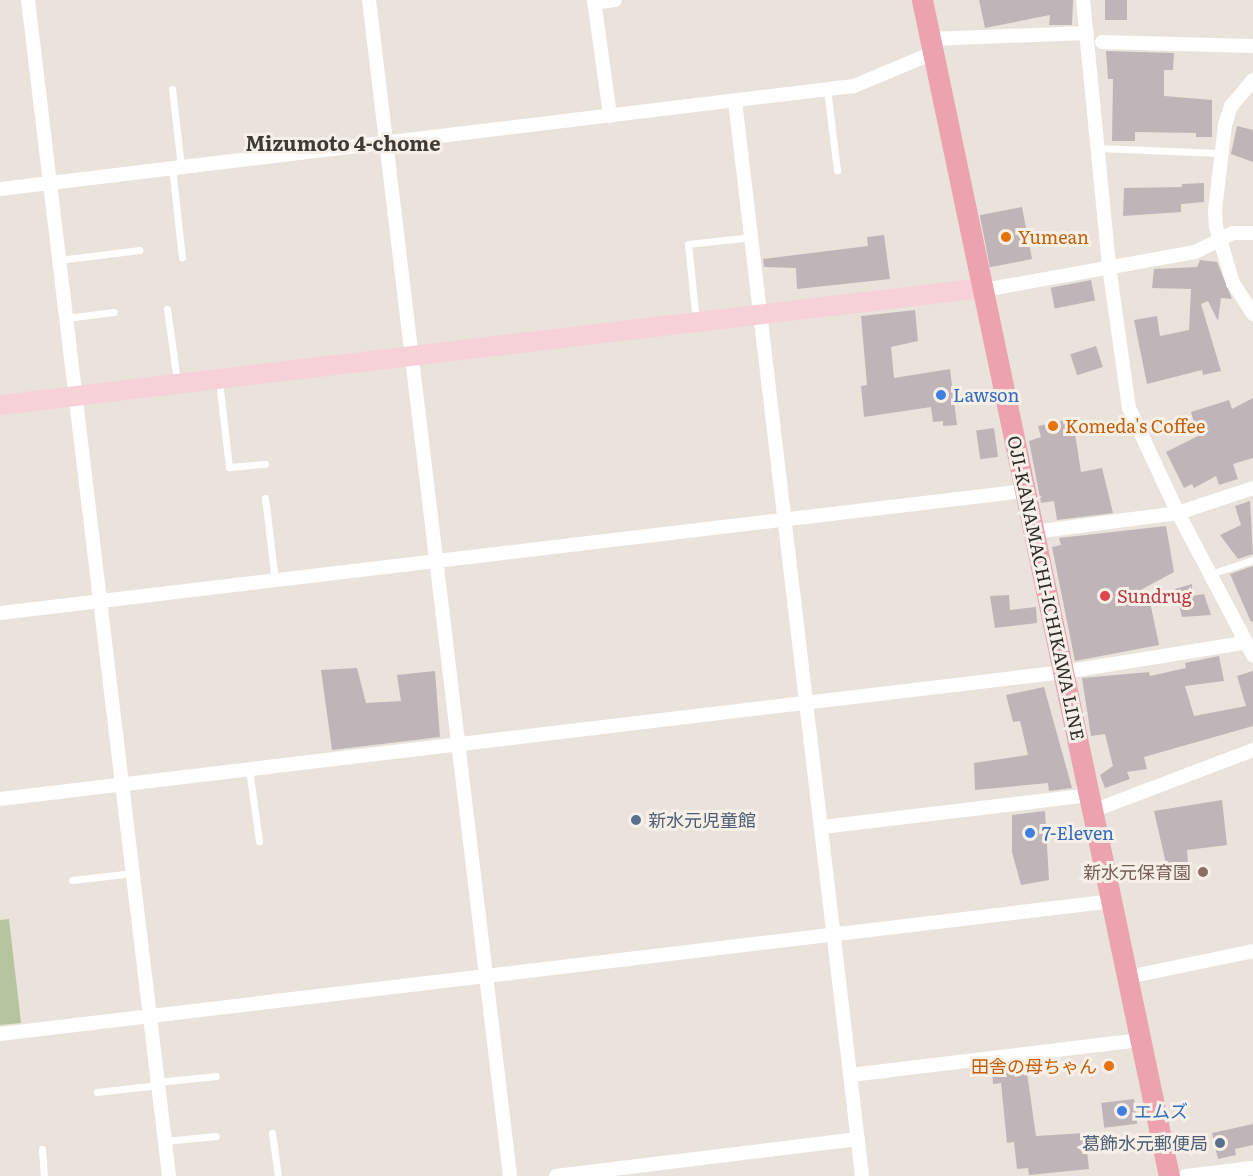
<!DOCTYPE html>
<html>
<head>
<meta charset="utf-8">
<style>
	body { margin:0 }
	#map { position:relative; width:1253px; height:1176px; overflow:hidden; background:#e9e3db; font-family:Literata,"Noto Sans JP",serif }
	div>[style] { position:absolute }
	.green>* { inset:0; background:#b6c59d }
	.building>* { inset:0; background:#bfb5b8; transform-origin:0 0 }
	.lane>* { height:7px; margin:-3.5px; padding:0 3.5px; transform-origin:3.5px; border-radius:3.5px; background:#fff }
	.street>* { height:14px; margin:-7px; padding:0 7px; transform-origin:7px; border-radius:7px; background:#fff }
	.secondary>* { height:20px; margin:-10px; padding:0 10px; transform-origin:10px; border-radius:10px; background:#f6d1d7 }
	.primary>* { height:21px; margin:-10.5px; padding:0 10.5px; transform-origin:10.5px; border-radius:10.5px; background:#eca3af }
	.dots>* { width:16px; height:16px; translate:-50% -50%; box-sizing:border-box; border:3px solid #f6f0e8; border-radius:50% }
	span { translate:-50% -50%; white-space:nowrap; text-align:center; line-height:1.15; -webkit-text-stroke:6px #f6f0e8; paint-order:stroke }
	.food-label { font-size:18px; color:#c56008 }
	.left { translate:0 -50%; text-align:left }
	.right { translate:-100% -50%; text-align:right }
	.shop-label { font-size:18px; color:#366cbe }
	.street-label { font-size:18px; color:#2e2c29 }
	.health-label { font-size:18px; color:#be3a42 }
	.service-label { font-size:18px; color:#4e5e75 }
	.education-label { font-size:18px; color:#785e54 }
	.neighbourhood-label { font-size:20px; color:#3f3b34; font-weight:700 }
</style>
</head>
<body>
<div id="map">
	<div class="green">
		<i style="clip-path:polygon(9px 919px,21px 1023px,0 1025px,0 920px)"></i>
	</div>
	<div class="building">
		<i style="clip-path:polygon(979px 0,1073px 0,1072px 25px,1049px 25px,1050px 15px,985px 28px)"></i>
		<i style="left:1105px;top:0;width:22px;height:20px"></i>
		<i style="clip-path:polygon(1106px 51px,1174px 53px,1173px 70px,1164px 70px,1164px 96px,1212px 100px,1212px 137px,1196px 137px,1196px 133px,1135px 132px,1135px 141px,1112px 141px,1113px 79px,1108px 79px)"></i>
		<i style="clip-path:polygon(1237px 126px,1253px 130px,1253px 162px,1231px 154px)"></i>
		<i style="clip-path:polygon(1204px 183px,1204px 202px,1181px 204px,1181px 212px,1123px 216px,1124px 188px,1182px 187px,1182px 184px)"></i>
		<i style="left:1022px;top:207px;width:53px;height:43px;rotate:79deg"></i>
		<i style="clip-path:polygon(884px 235px,890px 279px,797px 289px,796px 268px,764px 267px,763px 259px,868px 246px,867px 237px)"></i>
		<i style="clip-path:polygon(1200px 260px,1217px 262px,1232px 299px,1221px 298px,1218px 321px,1208px 301px,1201px 304px,1221px 371px,1203px 375px,1202px 370px,1147px 384px,1134px 320px,1157px 316px,1160px 336px,1189px 330px,1191px 289px,1152px 288px,1154px 269px,1197px 267px)"></i>
		<i style="left:1091px;top:280px;width:21px;height:41px;rotate:79deg"></i>
		<i style="clip-path:polygon(915px 310px,918px 341px,891px 347px,894px 378px,950px 369px,957px 425px,943px 426px,943px 421px,933px 422px,931px 407px,864px 417px,861px 386px,867px 385px,861px 316px)"></i>
		<i style="left:1096px;top:346px;width:22px;height:27px;rotate:72deg"></i>
		<i style="clip-path:polygon(1253px 398px,1253px 458px,1233px 464px,1238px 479px,1219px 485px,1216px 476px,1194px 488px,1192px 484px,1184px 488px,1166px 452px,1198px 436px,1191px 412px,1229px 400px,1232px 409px)"></i>
		<i style="clip-path:polygon(1066px 420px,1069px 427px,1074px 427px,1081px 472px,1102px 468px,1113px 513px,1057px 520px,1054px 501px,1041px 503px,1029px 441px,1041px 437px,1038px 426px)"></i>
		<i style="left:994px;top:428px;width:29px;height:18px;rotate:82deg"></i>
		<i style="clip-path:polygon(1250px 501px,1253px 554px,1238px 559px,1220px 535px,1241px 525px,1235px 506px)"></i>
		<i style="clip-path:polygon(1166px 526px,1174px 572px,1135px 593px,1138px 600px,1149px 597px,1159px 645px,1075px 661px,1052px 547px,1061px 545px,1059px 538px)"></i>
		<i style="clip-path:polygon(1253px 566px,1253px 621px,1251px 622px,1230px 574px)"></i>
		<i style="clip-path:polygon(1192px 584px,1192px 596px,1204px 594px,1211px 615px,1182px 617px,1175px 589px)"></i>
		<i style="clip-path:polygon(1009px 595px,1010px 610px,1036px 607px,1037px 623px,995px 628px,990px 596px)"></i>
		<i style="clip-path:polygon(1219px 656px,1224px 681px,1185px 686px,1194px 716px,1246px 706px,1237px 676px,1253px 671px,1253px 726px,1144px 757px,1147px 769px,1127px 772px,1130px 779px,1105px 788px,1100px 775px,1113px 766px,1105px 734px,1091px 736px,1082px 678px,1149px 672px,1150px 676px,1186px 668px,1185px 663px)"></i>
		<i style="clip-path:polygon(357px 668px,366px 703px,401px 701px,397px 675px,435px 671px,440px 737px,332px 750px,321px 670px)"></i>
		<i style="clip-path:polygon(1044px 687px,1072px 788px,1049px 791px,1048px 783px,975px 790px,974px 763px,1028px 755px,1020px 721px,1013px 722px,1006px 695px)"></i>
		<i style="clip-path:polygon(1222px 800px,1227px 845px,1187px 850px,1188px 863px,1166px 864px,1154px 811px)"></i>
		<i style="clip-path:polygon(1045px 811px,1049px 880px,1021px 885px,1012px 852px,1012px 815px)"></i>
		<i style="clip-path:polygon(1026px 1066px,1036px 1136px,1085px 1133px,1089px 1169px,1029px 1175px,1028px 1168px,1017px 1169px,1014px 1142px,1007px 1143px,1001px 1083px,993px 1084px,992px 1069px)"></i>
		<i style="left:1134px;top:1099px;width:25px;height:33px;rotate:83deg"></i>
		<i style="clip-path:polygon(1253px 1124px,1253px 1145px,1235px 1149px,1236px 1155px,1218px 1159px,1212px 1133px)"></i>
	</div>
	<div class="lane">
		<i style="left:172px;top:89px;width:79px;rotate:83.4deg"></i>
		<i style="left:827px;top:89px;width:82px;rotate:83deg"></i>
		<i style="left:1098px;top:148px;width:121px;rotate:2.4deg"></i>
		<i style="left:172px;top:167px;width:91px;rotate:83.7deg"></i>
		<i style="left:59px;top:260px;width:81px;rotate:-7.1deg"></i>
		<i style="left:167px;top:309px;width:73px;rotate:82.1deg"></i>
		<i style="left:66px;top:318px;width:48px;rotate:-7.1deg"></i>
		<i style="left:696px;top:321px;width:77px;rotate:-95.9deg"></i>
		<i style="left:688px;top:244px;width:64px;rotate:-6.2deg"></i>
		<i style="left:219px;top:381px;width:87px;rotate:83.4deg"></i>
		<i style="left:229px;top:467px;width:36px;rotate:-5deg"></i>
		<i style="left:265px;top:498px;width:84px;rotate:83.1deg"></i>
		<i style="left:1210px;top:574px;width:45px;rotate:-18deg"></i>
		<i style="left:249px;top:769px;width:73px;rotate:82.1deg"></i>
		<i style="left:72px;top:880px;width:62px;rotate:-6.4deg"></i>
		<i style="left:158px;top:1082px;width:58px;rotate:-5.9deg"></i>
		<i style="left:97px;top:1092px;width:62px;rotate:-6.4deg"></i>
		<i style="left:272px;top:1133px;width:43px;rotate:82.1deg"></i>
		<i style="left:165px;top:1141px;width:51px;rotate:-5.6deg"></i>
		<i style="left:42px;top:1149px;width:27px;rotate:86deg"></i>
	</div>
	<div class="street">
		<i style="left:28px;top:0;width:1184px;rotate:83.16deg"></i>
		<i style="left:369px;top:0;width:1184px;rotate:83.16deg"></i>
		<i style="left:594px;top:0;width:117px;rotate:82.1deg"></i>
		<i style="left:1083px;top:0;width:267px;rotate:84.4deg"></i>
		<i style="left:1109px;top:266px;width:143px;rotate:82deg"></i>
		<i style="left:1129px;top:408px;width:116px;rotate:65deg"></i>
		<i style="left:1178px;top:513px;width:161px;rotate:62.2deg"></i>
		<i style="left:594px;top:3px;width:21px;rotate:-8deg"></i>
		<i style="left:930px;top:39px;width:157px;rotate:-2.2deg"></i>
		<i style="left:1102px;top:42px;width:151px;rotate:1.5deg"></i>
		<i style="left:1253px;top:80px;width:34px;rotate:130deg"></i>
		<i style="left:1231px;top:106px;width:20px;rotate:108deg"></i>
		<i style="left:1225px;top:125px;width:86px;rotate:96.7deg"></i>
		<i style="left:1215px;top:210px;width:17px;rotate:87deg"></i>
		<i style="left:1216px;top:227px;width:59px;rotate:73.1deg"></i>
		<i style="left:1233px;top:283px;width:37px;rotate:57deg"></i>
		<i style="left:735px;top:101px;width:1082px;rotate:83.26deg"></i>
		<i style="left:0;top:189px;width:860px;rotate:-6.88deg"></i>
		<i style="left:854px;top:86px;width:86px;rotate:-22.7deg"></i>
		<i style="left:984px;top:290px;width:214px;rotate:-10.2deg"></i>
		<i style="left:1195px;top:252px;width:42px;rotate:-26.6deg"></i>
		<i style="left:1233px;top:233px;width:20px"></i>
		<i style="left:1034px;top:532px;width:145px;rotate:-7.5deg"></i>
		<i style="left:1178px;top:513px;width:79px;rotate:-18.4deg"></i>
		<i style="left:0;top:613px;width:1032px;rotate:-6.79deg"></i>
		<i style="left:0;top:799px;width:1072px;rotate:-6.81deg"></i>
		<i style="left:1064px;top:672px;width:182px;rotate:-9.2deg"></i>
		<i style="left:1095px;top:810px;width:169px;rotate:-20.8deg"></i>
		<i style="left:822px;top:827px;width:271px;rotate:-6.8deg"></i>
		<i style="left:1128px;top:977px;width:128px;rotate:-11.7deg"></i>
		<i style="left:0;top:1034px;width:1121px;rotate:-6.81deg"></i>
		<i style="left:851px;top:1075px;width:293px;rotate:-6.9deg"></i>
		<i style="left:556px;top:1176px;width:304px;rotate:-7deg"></i>
		<i style="left:1186px;top:1176px;width:67px;rotate:-6.8deg"></i>
	</div>
	<div class="secondary">
		<i style="left:0;top:405px;width:990px;rotate:-6.79deg"></i>
	</div>
	<div class="primary">
		<i style="left:922px;top:0;width:1202px;rotate:78.14deg"></i>
	</div>
	<div class="dots">
		<i style="left:1006px;top:237px;background:#e8710a"></i>
		<i style="left:941px;top:395px;background:#3f7fe0"></i>
		<i style="left:1053px;top:426px;background:#e8710a"></i>
		<i style="left:1105px;top:596px;background:#e0444e"></i>
		<i style="left:636px;top:820px;background:#5c6f8a"></i>
		<i style="left:1030px;top:833px;background:#3f7fe0"></i>
		<i style="left:1203px;top:872px;background:#8d6e63"></i>
		<i style="left:1109px;top:1066px;background:#e8710a"></i>
		<i style="left:1122px;top:1111px;background:#3f7fe0"></i>
		<i style="left:1220px;top:1143px;background:#5c6f8a"></i>
	</div>
	<div class="food-label">
		<span class="left" style="left:1018px;top:237px">Yumean</span>
		<span class="left" style="left:1065px;top:426px">Komeda's Coffee</span>
		<span class="right" style="left:1097px;top:1066px">田舎の母ちゃん</span>
	</div>
	<div class="shop-label">
		<span class="left" style="left:953px;top:395px">Lawson</span>
		<span class="left" style="left:1042px;top:833px">7-Eleven</span>
		<span class="left" style="left:1134px;top:1111px">エムズ</span>
	</div>
	<div class="street-label">
		<span style="left:1046px;top:588px;rotate:78deg">OJI-KANAMACHI-ICHIKAWA LINE</span>
	</div>
	<div class="health-label">
		<span class="left" style="left:1117px;top:596px">Sundrug</span>
	</div>
	<div class="service-label">
		<span class="left" style="left:648px;top:820px">新水元児童館</span>
		<span class="right" style="left:1208px;top:1143px">葛飾水元郵便局</span>
	</div>
	<div class="education-label">
		<span class="right" style="left:1191px;top:872px">新水元保育園</span>
	</div>
	<div class="neighbourhood-label">
		<span style="left:343px;top:142px">Mizumoto 4-chome</span>
	</div>
</div>
</body>
</html>
